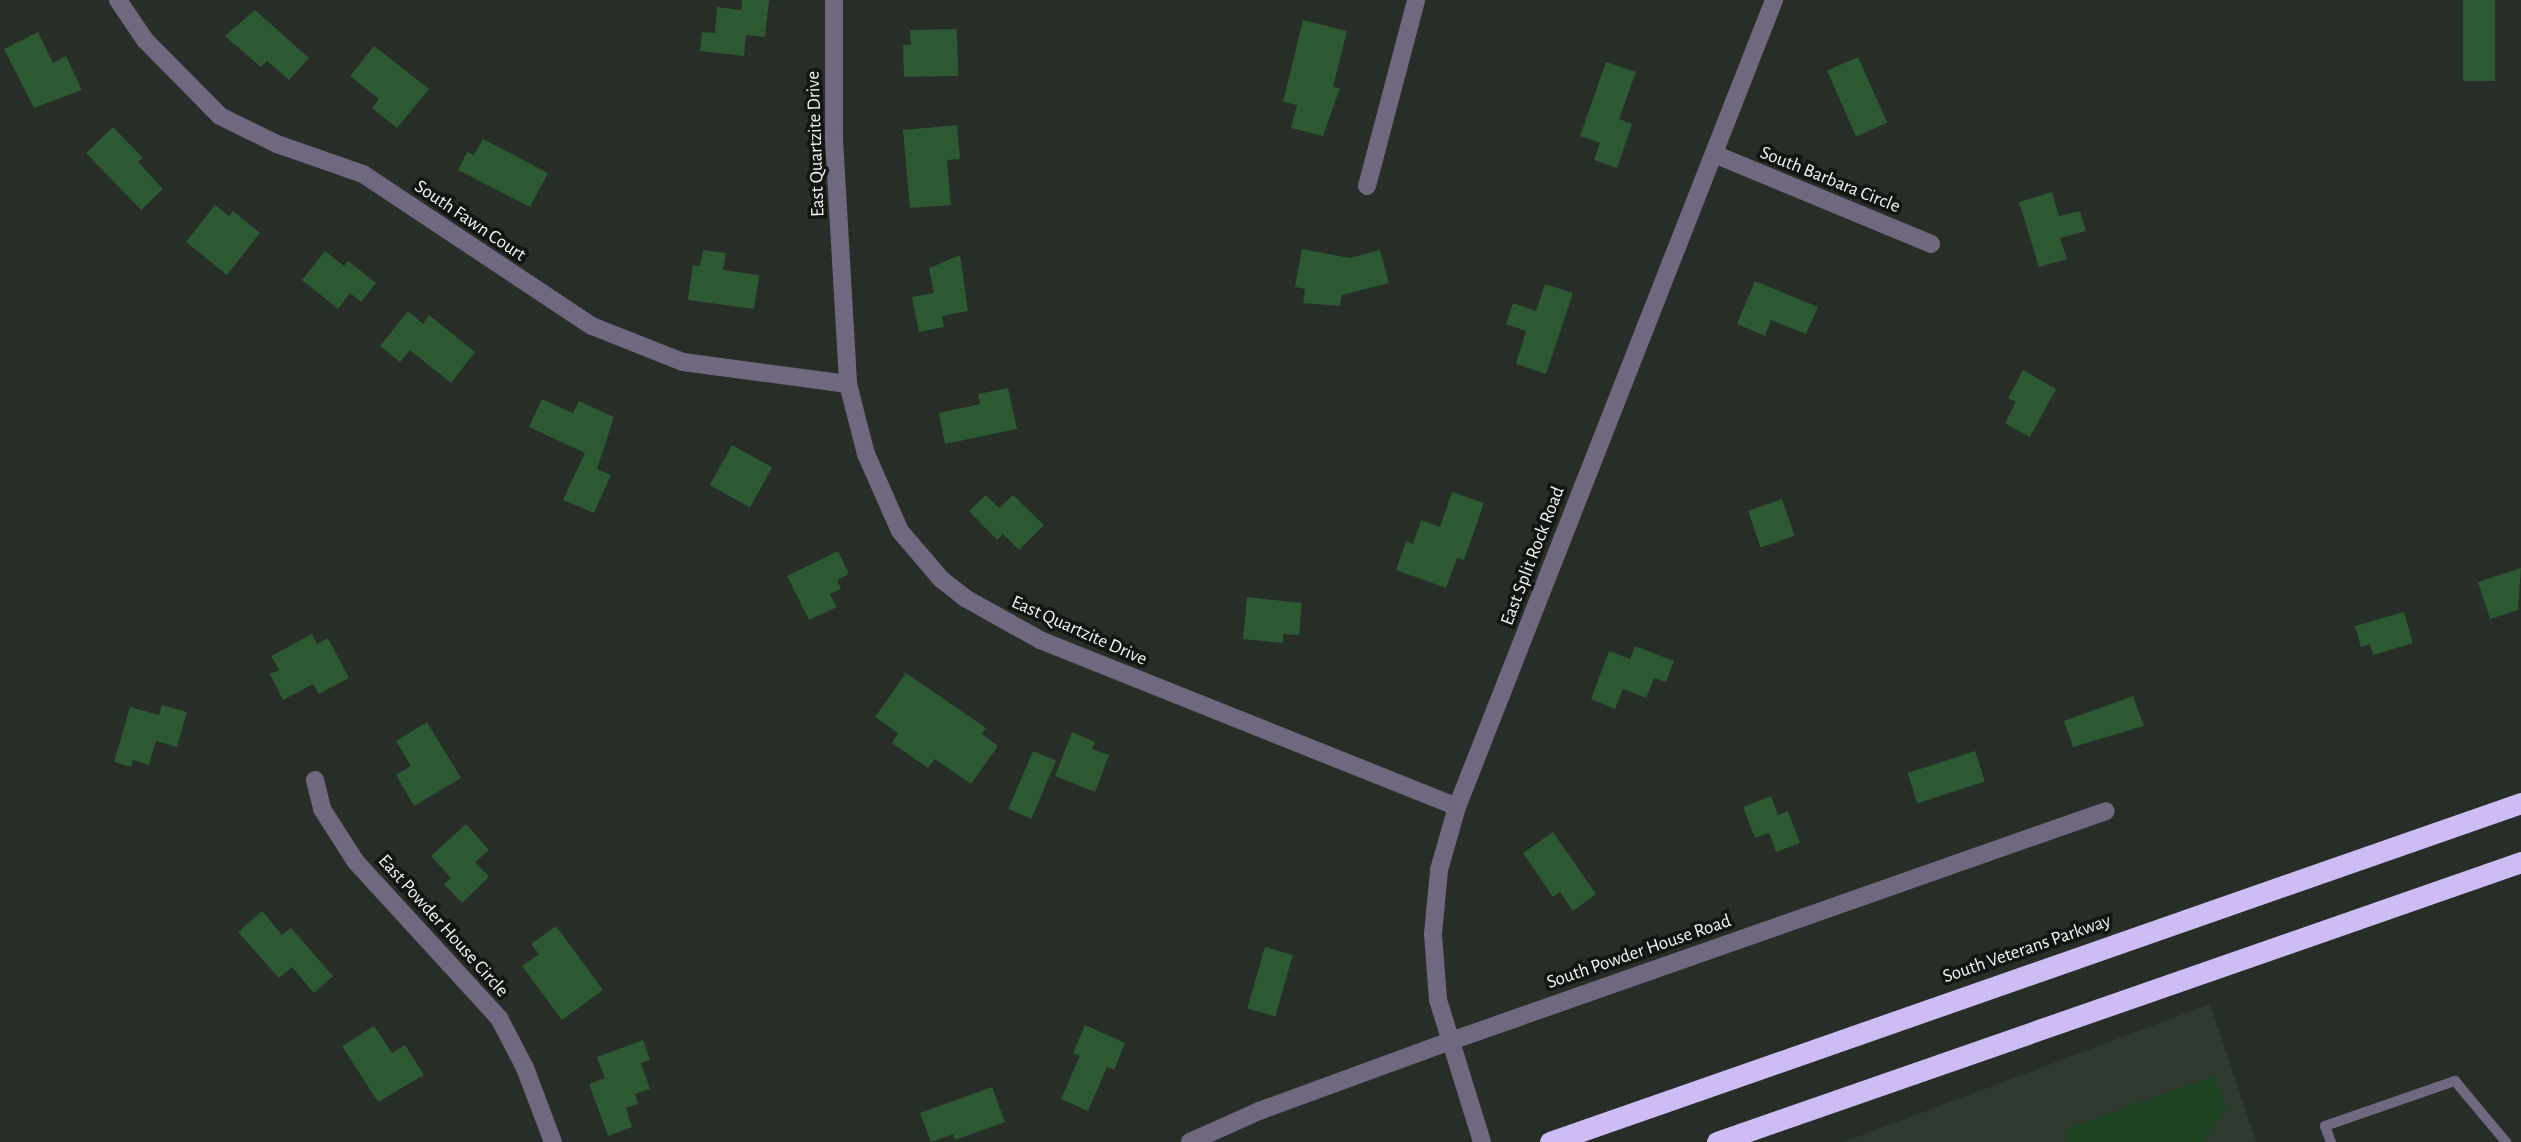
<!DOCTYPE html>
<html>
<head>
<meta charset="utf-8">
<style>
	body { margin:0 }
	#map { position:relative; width:2521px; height:1142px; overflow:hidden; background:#272d27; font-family:"Alegreya Sans",sans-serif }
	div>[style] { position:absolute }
	.built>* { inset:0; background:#2e392f }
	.green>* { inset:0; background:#1d4323 }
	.building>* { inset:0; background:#2c5832; transform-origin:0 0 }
	.lane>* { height:10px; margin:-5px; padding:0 5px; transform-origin:5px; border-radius:5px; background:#6f687f }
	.street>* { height:18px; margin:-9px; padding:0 9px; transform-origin:9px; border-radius:9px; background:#6f687f }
	.highway>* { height:21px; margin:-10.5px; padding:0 10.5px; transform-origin:10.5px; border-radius:10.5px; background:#cebcf4 }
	span { translate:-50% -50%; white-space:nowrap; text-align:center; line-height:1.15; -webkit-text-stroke:7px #121512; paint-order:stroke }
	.street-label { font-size:19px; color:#f1f5f1 }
</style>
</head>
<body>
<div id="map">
	<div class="built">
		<i style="clip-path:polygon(2210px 1004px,2256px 1142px,1843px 1142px)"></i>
	</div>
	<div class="green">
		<i style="clip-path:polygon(2213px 1076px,2227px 1106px,2203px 1142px,2067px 1142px,2067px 1129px)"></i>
	</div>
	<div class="building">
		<i style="clip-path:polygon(742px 0,769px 0,765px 37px,746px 35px,744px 56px,700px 51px,702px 32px,715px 33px,717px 7px,741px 10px)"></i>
		<i style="left:2463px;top:0;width:32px;height:81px"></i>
		<i style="clip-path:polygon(255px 10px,309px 58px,289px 80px,267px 61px,261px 67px,225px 36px)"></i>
		<i style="clip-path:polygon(1303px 20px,1347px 31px,1333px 87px,1340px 88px,1323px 136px,1291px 128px,1297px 105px,1283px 102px)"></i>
		<i style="clip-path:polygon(957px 29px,958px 76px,904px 77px,903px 45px,911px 45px,910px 30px)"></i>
		<i style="clip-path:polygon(38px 32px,53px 63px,66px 56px,82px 90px,34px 108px,4px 49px)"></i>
		<i style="clip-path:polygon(374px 46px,429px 89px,397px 128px,372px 108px,379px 99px,350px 76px)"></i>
		<i style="left:1858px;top:57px;width:72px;height:34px;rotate:66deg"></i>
		<i style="clip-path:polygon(1606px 62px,1636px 72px,1619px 119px,1632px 124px,1617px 168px,1594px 160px,1600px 143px,1580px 136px)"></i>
		<i style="clip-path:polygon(957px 125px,960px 159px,947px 160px,951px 205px,910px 208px,903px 130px)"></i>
		<i style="clip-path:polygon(113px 127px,143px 158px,138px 162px,163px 189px,141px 210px,86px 153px)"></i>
		<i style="clip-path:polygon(483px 139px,548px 173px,530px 207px,458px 170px,467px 152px,474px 155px)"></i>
		<i style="clip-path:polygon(2052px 192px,2059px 216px,2080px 211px,2086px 231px,2060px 238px,2067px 259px,2039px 267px,2019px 202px)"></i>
		<i style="clip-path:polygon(215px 205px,229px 216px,233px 211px,260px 233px,227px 275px,186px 242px)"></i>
		<i style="clip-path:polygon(1302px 249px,1350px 258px,1380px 250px,1389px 283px,1342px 295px,1340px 306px,1303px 303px,1305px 289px,1295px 287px)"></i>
		<i style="clip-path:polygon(703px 250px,726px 253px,723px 270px,759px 275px,754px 309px,688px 300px,693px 265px,700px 266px)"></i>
		<i style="clip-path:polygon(325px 251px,344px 266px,348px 261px,376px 283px,361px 302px,350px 293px,338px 309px,302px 280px)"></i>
		<i style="clip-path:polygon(960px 255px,968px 311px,942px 316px,944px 327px,919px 332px,912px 297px,934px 293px,929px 268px)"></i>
		<i style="clip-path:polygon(1755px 281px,1818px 307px,1806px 334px,1771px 320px,1765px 336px,1737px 324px)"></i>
		<i style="clip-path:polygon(1545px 284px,1573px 293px,1546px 374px,1516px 364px,1526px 331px,1506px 324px,1513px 303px,1536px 311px)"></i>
		<i style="clip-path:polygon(408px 311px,423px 324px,429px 315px,475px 352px,451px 383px,410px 350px,400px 362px,380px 346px)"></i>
		<i style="clip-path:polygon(2023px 370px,2056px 389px,2030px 437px,2005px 423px,2016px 402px,2008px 398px)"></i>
		<i style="clip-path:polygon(1008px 388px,1017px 429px,945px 444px,939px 413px,980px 404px,978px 394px)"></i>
		<i style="clip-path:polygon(542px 399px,573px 413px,579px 401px,614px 417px,597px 469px,611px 475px,594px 513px,563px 500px,585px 453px,529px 427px)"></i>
		<i style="left:732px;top:445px;width:46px;height:46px;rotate:29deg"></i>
		<i style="clip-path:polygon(1452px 492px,1484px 503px,1464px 560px,1457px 558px,1446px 588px,1396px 570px,1406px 541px,1413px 544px,1421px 520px,1440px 527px)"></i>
		<i style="clip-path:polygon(986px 495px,999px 508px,1013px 495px,1044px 525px,1019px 550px,1003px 534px,997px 540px,969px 511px)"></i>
		<i style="left:1782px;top:499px;width:39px;height:36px;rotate:71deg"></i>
		<i style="clip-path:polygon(838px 551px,849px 574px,837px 580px,841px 589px,830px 594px,837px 607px,809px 620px,787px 576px)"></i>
		<i style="clip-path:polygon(2521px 568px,2518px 610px,2490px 619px,2478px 582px)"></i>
		<i style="clip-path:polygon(1247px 597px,1302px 603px,1299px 635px,1283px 634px,1283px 643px,1243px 639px)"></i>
		<i style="clip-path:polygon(2404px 612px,2413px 643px,2373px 655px,2370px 644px,2361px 647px,2355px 626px)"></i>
		<i style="clip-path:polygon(312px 634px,317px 644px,328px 638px,349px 678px,319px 694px,313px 684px,283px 700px,270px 674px,279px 670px,271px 656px)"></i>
		<i style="clip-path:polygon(1635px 646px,1674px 661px,1666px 682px,1654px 678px,1646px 698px,1623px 689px,1615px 709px,1591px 699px,1609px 651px,1630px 659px)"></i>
		<i style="clip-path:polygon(906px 673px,986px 728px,982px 734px,998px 746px,971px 784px,935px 759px,928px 768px,892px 743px,898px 733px,875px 717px)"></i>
		<i style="clip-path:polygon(2133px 696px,2144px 726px,2073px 747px,2064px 721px)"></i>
		<i style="clip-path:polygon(162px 705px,187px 712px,177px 747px,156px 741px,149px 765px,133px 760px,131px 767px,114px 762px,130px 707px,159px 715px)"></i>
		<i style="clip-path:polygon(427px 722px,461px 778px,414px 806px,396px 775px,411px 766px,396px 741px)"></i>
		<i style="clip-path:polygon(1072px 732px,1095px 742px,1092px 749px,1109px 755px,1095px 792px,1055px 776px)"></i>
		<i style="left:1033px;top:751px;width:25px;height:63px;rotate:23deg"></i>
		<i style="left:1975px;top:751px;width:32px;height:71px;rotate:72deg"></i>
		<i style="clip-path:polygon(1771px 796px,1778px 815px,1788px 811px,1800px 843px,1776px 852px,1769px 833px,1755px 838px,1743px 807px)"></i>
		<i style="clip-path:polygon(466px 824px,489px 850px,475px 862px,489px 877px,462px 903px,444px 884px,451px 878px,431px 856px)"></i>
		<i style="clip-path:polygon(1553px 832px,1596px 894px,1573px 911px,1560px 892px,1553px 897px,1523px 853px)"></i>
		<i style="clip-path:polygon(262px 911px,282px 935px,291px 928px,333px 976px,314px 993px,292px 967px,279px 978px,238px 932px)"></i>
		<i style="clip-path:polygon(556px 926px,603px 990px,562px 1020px,522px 966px,539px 954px,531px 944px)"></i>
		<i style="left:1265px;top:947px;width:29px;height:64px;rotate:16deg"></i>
		<i style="clip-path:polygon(1085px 1025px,1125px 1043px,1114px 1070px,1107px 1067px,1088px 1111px,1061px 1099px,1080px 1056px,1073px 1053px)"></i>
		<i style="clip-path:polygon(374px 1026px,392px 1053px,405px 1045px,424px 1075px,378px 1102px,342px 1046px)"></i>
		<i style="clip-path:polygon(643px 1040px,650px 1060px,641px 1063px,650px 1089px,635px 1094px,638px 1104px,626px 1108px,632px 1127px,608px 1136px,589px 1084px,605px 1078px,597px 1057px)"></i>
		<i style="clip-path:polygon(992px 1087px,1005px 1122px,955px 1140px,953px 1134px,931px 1142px,920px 1113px)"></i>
	</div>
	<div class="lane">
		<i style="left:2331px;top:1142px;width:17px;rotate:-111deg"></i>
		<i style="left:2325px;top:1126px;width:138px;rotate:-19.1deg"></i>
		<i style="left:2455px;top:1081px;width:80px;rotate:50.1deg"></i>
	</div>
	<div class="street">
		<i style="left:118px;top:0;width:48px;rotate:56deg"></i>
		<i style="left:145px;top:40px;width:107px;rotate:45.4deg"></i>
		<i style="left:220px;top:116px;width:64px;rotate:26.2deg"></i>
		<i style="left:277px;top:144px;width:91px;rotate:19.2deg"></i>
		<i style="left:363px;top:174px;width:275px;rotate:33.6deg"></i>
		<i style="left:592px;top:326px;width:98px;rotate:21.6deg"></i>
		<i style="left:683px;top:362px;width:166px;rotate:7.6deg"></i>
		<i style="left:834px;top:0;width:139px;rotate:90deg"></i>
		<i style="left:834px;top:139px;width:245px;rotate:86.7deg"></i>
		<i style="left:848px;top:384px;width:72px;rotate:75.6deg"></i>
		<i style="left:866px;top:454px;width:84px;rotate:66.2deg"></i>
		<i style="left:900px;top:531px;width:63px;rotate:49.5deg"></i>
		<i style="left:941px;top:579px;width:31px;rotate:38deg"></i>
		<i style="left:965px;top:598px;width:86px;rotate:29.2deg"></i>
		<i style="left:1040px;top:640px;width:449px;rotate:21.8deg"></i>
		<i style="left:1714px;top:154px;width:235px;rotate:22.5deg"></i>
		<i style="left:1367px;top:186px;width:192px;rotate:-75.2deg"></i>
		<i style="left:315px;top:780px;width:30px;rotate:76deg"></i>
		<i style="left:322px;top:809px;width:63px;rotate:57.3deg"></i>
		<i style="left:356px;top:862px;width:212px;rotate:47.5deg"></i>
		<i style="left:499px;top:1018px;width:56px;rotate:62.5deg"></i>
		<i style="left:525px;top:1068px;width:79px;rotate:69.3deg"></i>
		<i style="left:1190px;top:1142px;width:76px;rotate:-24.2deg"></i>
		<i style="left:1259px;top:1111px;width:201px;rotate:-20.1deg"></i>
		<i style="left:1448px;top:1042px;width:697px;rotate:-19.34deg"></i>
		<i style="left:1482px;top:1142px;width:149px;rotate:-107.2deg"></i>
		<i style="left:1438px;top:1000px;width:66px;rotate:-94.3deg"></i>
		<i style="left:1433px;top:934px;width:64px;rotate:-84.6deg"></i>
		<i style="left:1439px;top:870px;width:66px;rotate:-74.1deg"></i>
		<i style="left:1457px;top:807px;width:867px;rotate:-68.55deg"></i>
	</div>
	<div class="highway">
		<i style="left:1550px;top:1142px;width:1028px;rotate:-19.25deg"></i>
		<i style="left:1717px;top:1142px;width:851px;rotate:-19.2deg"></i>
	</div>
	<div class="street-label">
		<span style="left:816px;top:144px;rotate:-92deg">East Quartzite Drive</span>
		<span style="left:1830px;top:180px;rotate:22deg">South Barbara Circle</span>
		<span style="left:470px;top:221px;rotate:34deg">South Fawn Court</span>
		<span style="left:1533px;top:556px;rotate:-69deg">East Split Rock Road</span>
		<span style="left:1079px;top:631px;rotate:24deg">East Quartzite Drive</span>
		<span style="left:443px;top:926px;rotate:48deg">East Powder House Circle</span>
		<span style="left:2027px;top:949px;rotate:-19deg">South Veterans Parkway</span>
		<span style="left:1639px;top:952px;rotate:-19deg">South Powder House Road</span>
	</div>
</div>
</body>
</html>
